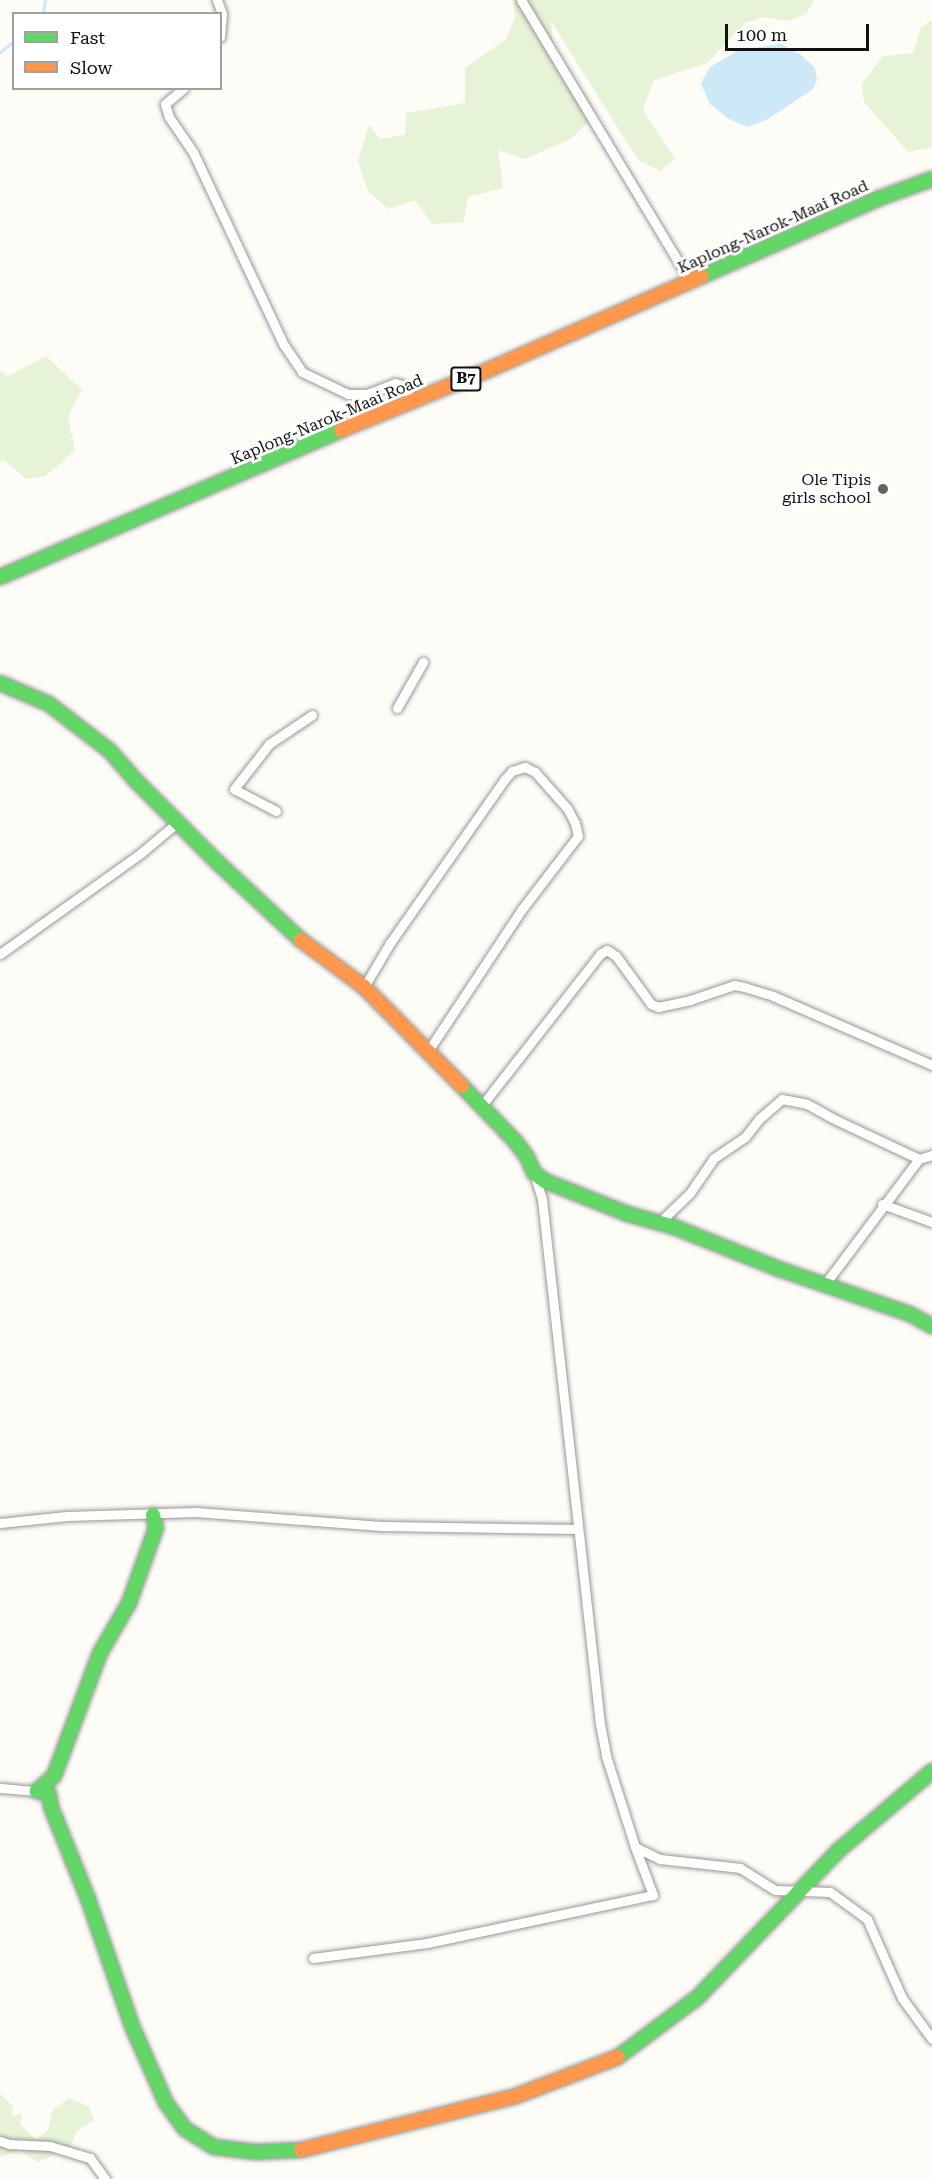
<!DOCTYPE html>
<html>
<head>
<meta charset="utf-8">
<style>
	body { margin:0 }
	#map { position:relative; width:932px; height:2179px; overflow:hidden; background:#fdfcf7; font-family:"Roboto Serif",serif }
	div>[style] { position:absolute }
	.green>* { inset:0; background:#e7f3d7 }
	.water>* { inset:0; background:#cde8f7 }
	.stream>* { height:3px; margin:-1.5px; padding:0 1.5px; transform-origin:1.5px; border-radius:1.5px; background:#cde8f7 }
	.roads { filter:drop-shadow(0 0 2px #979795) drop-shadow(0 0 2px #979795) }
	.street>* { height:9px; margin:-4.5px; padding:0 4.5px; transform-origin:4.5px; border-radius:4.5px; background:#fffffe }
	.fast>* { height:14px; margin:-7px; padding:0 7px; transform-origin:7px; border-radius:7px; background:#63d668 }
	.slow>* { height:14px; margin:-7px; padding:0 7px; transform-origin:7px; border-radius:7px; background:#ff974d }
	.dots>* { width:16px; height:16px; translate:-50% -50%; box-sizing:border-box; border:3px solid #fff; border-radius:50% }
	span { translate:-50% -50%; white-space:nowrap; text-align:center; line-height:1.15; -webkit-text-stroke:6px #fff; paint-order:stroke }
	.shield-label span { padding:2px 4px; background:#fff; border:2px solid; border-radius:4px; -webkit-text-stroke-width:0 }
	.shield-label { font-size:15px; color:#111; font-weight:700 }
	.street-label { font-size:16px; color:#111 }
	.poi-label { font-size:16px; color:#111 }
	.right { translate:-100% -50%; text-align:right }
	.legend { position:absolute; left:12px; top:12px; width:210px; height:78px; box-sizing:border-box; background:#fff; border:2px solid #a0a0a0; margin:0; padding:8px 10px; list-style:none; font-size:18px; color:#111 }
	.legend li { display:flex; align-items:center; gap:12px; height:30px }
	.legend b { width:30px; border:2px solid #a0a0a0 }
	.scale { position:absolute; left:725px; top:24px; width:144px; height:27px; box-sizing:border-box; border:3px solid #111; border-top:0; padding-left:8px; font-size:18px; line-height:21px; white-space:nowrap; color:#111; -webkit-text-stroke:4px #fff; paint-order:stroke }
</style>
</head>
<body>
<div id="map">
	<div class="green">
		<i style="clip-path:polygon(513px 0,814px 0,806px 14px,789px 21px,764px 17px,745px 23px,707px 63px,654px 80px,643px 110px,675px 159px,660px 171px,638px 160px,551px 21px,553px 43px,596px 114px,571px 139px,524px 159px,498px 150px,503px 188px,468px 197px,464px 222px,432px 224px,415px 200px,388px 209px,368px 191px,358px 161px,369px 125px,380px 139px,405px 135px,406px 113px,465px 103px,465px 68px,506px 39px,515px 18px)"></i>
		<i style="clip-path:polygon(932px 20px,932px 147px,908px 152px,864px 102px,862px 84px,883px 56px,913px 53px,921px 27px)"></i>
		<i style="clip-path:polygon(46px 356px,82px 390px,68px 417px,75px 450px,46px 476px,26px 479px,4px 460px,0 462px,0 371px,8px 376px)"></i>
		<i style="clip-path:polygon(0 2094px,13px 2106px,12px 2116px,22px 2113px,20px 2124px,36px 2140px,48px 2130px,53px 2110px,69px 2098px,89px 2107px,94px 2120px,76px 2132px,70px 2148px,38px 2162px,20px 2151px,0 2157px)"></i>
	</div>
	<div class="water">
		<i style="clip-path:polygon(781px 44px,801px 55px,815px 68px,817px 80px,813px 89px,768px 119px,747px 127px,729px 119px,709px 103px,701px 83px,710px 67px,739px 50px)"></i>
	</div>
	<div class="stream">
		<i style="left:43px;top:14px;width:14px;rotate:-82deg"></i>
		<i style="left:0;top:52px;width:18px;rotate:-38deg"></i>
	</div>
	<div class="roads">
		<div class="street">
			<i style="left:217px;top:0;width:15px;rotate:70deg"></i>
			<i style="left:222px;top:14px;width:23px;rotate:95deg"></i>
			<i style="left:521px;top:0;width:328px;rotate:59deg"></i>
			<i style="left:184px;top:88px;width:25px;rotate:140deg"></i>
			<i style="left:165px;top:104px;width:14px;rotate:73deg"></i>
			<i style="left:169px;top:117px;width:42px;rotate:55.6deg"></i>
			<i style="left:193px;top:152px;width:213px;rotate:64.8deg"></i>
			<i style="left:284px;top:345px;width:32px;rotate:56deg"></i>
			<i style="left:302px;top:372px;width:51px;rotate:25.6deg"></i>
			<i style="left:348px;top:394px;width:19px"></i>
			<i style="left:367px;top:394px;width:30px;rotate:-21deg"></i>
			<i style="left:395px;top:383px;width:10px;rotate:17deg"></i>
			<i style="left:405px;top:386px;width:16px;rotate:68deg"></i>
			<i style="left:397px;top:708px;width:53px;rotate:-60.5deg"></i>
			<i style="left:276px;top:811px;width:47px;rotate:-152.4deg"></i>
			<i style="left:234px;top:789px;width:57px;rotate:-52.1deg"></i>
			<i style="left:269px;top:744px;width:52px;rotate:-34deg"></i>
			<i style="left:0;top:954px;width:173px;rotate:-35.6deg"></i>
			<i style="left:141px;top:853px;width:48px;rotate:-40deg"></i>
			<i style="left:364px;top:987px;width:51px;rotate:-59.4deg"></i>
			<i style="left:390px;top:943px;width:199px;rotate:-55deg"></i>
			<i style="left:504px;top:780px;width:12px;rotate:-48deg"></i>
			<i style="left:512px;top:771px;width:14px;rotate:-17deg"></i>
			<i style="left:525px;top:767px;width:11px;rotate:27deg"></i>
			<i style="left:535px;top:772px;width:48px;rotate:48.4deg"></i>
			<i style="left:567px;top:808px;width:17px;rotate:62deg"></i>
			<i style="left:575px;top:823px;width:13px;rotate:77deg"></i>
			<i style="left:578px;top:836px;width:92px;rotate:127.5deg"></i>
			<i style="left:522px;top:909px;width:170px;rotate:123.5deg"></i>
			<i style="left:483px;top:1104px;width:190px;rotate:-52deg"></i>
			<i style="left:600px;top:954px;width:8px;rotate:-30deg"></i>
			<i style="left:607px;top:950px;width:11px;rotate:34deg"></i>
			<i style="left:616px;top:956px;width:59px;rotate:53.9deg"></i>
			<i style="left:651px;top:1004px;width:8px;rotate:23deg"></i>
			<i style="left:658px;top:1007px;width:33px;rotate:-12deg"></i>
			<i style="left:690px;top:1000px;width:46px;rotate:-18.8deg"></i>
			<i style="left:734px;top:985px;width:10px;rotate:11deg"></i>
			<i style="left:744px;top:987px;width:30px;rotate:17deg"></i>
			<i style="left:773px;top:996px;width:173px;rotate:23.5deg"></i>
			<i style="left:534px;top:1173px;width:27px;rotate:73deg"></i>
			<i style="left:542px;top:1199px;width:528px;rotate:83.7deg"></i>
			<i style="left:600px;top:1724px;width:33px;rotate:79deg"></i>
			<i style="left:606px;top:1756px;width:96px;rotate:72.3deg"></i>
			<i style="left:635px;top:1847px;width:28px;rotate:26deg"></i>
			<i style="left:660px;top:1859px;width:81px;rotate:6.4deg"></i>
			<i style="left:740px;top:1868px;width:41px;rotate:32.2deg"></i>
			<i style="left:775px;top:1890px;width:55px;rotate:2.1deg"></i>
			<i style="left:830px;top:1892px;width:46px;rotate:36.1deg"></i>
			<i style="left:867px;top:1919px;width:86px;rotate:66.1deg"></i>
			<i style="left:902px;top:1998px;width:51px;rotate:53.8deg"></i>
			<i style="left:882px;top:1204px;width:53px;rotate:19.8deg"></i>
			<i style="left:659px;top:1223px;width:43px;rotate:-44.1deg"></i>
			<i style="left:690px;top:1193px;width:42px;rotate:-55.6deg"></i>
			<i style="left:714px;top:1158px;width:37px;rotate:-34deg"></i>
			<i style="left:745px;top:1137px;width:23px;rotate:-52deg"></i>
			<i style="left:759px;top:1119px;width:30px;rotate:-41deg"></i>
			<i style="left:782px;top:1099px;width:25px;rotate:11deg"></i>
			<i style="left:807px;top:1104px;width:29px;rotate:29deg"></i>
			<i style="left:832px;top:1118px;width:96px;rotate:25.2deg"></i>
			<i style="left:825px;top:1284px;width:156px;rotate:-53.1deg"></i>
			<i style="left:919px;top:1159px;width:14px;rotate:-17deg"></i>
			<i style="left:0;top:1523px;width:67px;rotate:-6deg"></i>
			<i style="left:67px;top:1516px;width:129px;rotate:-1.8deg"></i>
			<i style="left:196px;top:1512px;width:189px;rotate:4.3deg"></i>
			<i style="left:384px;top:1526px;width:194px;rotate:0.9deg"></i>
			<i style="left:0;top:1788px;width:37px;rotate:5deg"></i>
			<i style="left:313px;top:1958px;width:115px;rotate:-7.5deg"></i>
			<i style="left:427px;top:1943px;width:231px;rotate:-12deg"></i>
			<i style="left:653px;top:1895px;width:51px;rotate:-110.6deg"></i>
			<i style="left:0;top:2141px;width:9px;rotate:18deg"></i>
			<i style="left:9px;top:2144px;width:41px;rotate:2.8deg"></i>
			<i style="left:50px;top:2146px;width:42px;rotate:16.7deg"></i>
			<i style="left:90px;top:2158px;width:26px;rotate:54deg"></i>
		</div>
		<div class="fast">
			<i style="left:702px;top:276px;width:194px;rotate:-23.7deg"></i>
			<i style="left:880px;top:198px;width:55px;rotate:-20.1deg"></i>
			<i style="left:0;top:577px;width:371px;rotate:-23.3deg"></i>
			<i style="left:0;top:683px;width:53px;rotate:23.2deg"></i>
			<i style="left:49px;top:704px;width:77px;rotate:37.6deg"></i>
			<i style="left:110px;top:751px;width:40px;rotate:49deg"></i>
			<i style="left:136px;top:781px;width:115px;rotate:45deg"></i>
			<i style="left:217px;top:862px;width:115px;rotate:42.9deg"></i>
			<i style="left:462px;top:1086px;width:76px;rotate:46.1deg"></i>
			<i style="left:515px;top:1141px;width:20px;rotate:53deg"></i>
			<i style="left:527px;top:1157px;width:17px;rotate:66deg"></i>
			<i style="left:534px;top:1173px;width:14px;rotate:36deg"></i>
			<i style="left:545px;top:1181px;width:89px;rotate:21.7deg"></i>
			<i style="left:628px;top:1214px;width:48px;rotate:15.8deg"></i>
			<i style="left:674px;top:1227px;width:113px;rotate:21.8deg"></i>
			<i style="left:779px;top:1269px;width:139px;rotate:19deg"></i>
			<i style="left:910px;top:1314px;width:25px;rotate:29deg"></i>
			<i style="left:153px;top:1515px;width:13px;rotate:77deg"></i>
			<i style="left:156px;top:1528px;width:80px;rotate:109.8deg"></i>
			<i style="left:129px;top:1603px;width:58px;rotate:120.1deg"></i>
			<i style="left:100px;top:1653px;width:131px;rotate:110.5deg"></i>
			<i style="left:54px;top:1776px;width:23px;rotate:139deg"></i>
			<i style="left:37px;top:1791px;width:12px;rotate:14deg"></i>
			<i style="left:49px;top:1794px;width:13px;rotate:81deg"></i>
			<i style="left:51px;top:1807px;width:96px;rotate:68deg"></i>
			<i style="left:87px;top:1896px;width:138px;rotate:70.9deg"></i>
			<i style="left:132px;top:2026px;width:84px;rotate:66.2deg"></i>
			<i style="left:166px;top:2103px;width:32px;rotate:54deg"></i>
			<i style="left:185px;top:2129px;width:34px;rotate:32deg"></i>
			<i style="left:214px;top:2147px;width:42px;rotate:6.8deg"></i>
			<i style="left:256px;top:2152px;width:45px;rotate:-2.5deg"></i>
			<i style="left:618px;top:2057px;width:99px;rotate:-36.8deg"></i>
			<i style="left:697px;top:1998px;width:205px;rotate:-46.2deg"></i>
			<i style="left:839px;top:1850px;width:122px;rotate:-40.3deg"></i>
		</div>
		<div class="slow">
			<i style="left:341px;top:430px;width:151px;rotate:-22.2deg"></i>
			<i style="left:481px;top:373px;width:241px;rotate:-23.7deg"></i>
			<i style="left:301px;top:940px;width:79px;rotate:36.7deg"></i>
			<i style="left:364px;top:987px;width:139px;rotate:45.3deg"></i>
			<i style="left:301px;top:2150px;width:222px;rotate:-14.1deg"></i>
			<i style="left:516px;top:2096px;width:109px;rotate:-20.9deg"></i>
		</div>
	</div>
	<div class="dots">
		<i style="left:883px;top:489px;background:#646362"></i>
	</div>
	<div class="shield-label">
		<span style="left:466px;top:379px">B7</span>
	</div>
	<div class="street-label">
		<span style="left:773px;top:227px;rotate:-24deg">Kaplong-Narok-Maai Road</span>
		<span style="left:327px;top:420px;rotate:-23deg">Kaplong-Narok-Maai Road</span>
	</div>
	<div class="poi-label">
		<span class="right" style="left:871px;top:489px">Ole Tipis<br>girls school</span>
	</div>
	<ul class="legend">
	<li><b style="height:8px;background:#63d668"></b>Fast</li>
	<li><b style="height:8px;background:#ff974d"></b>Slow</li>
	</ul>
	<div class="scale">100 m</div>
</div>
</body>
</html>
